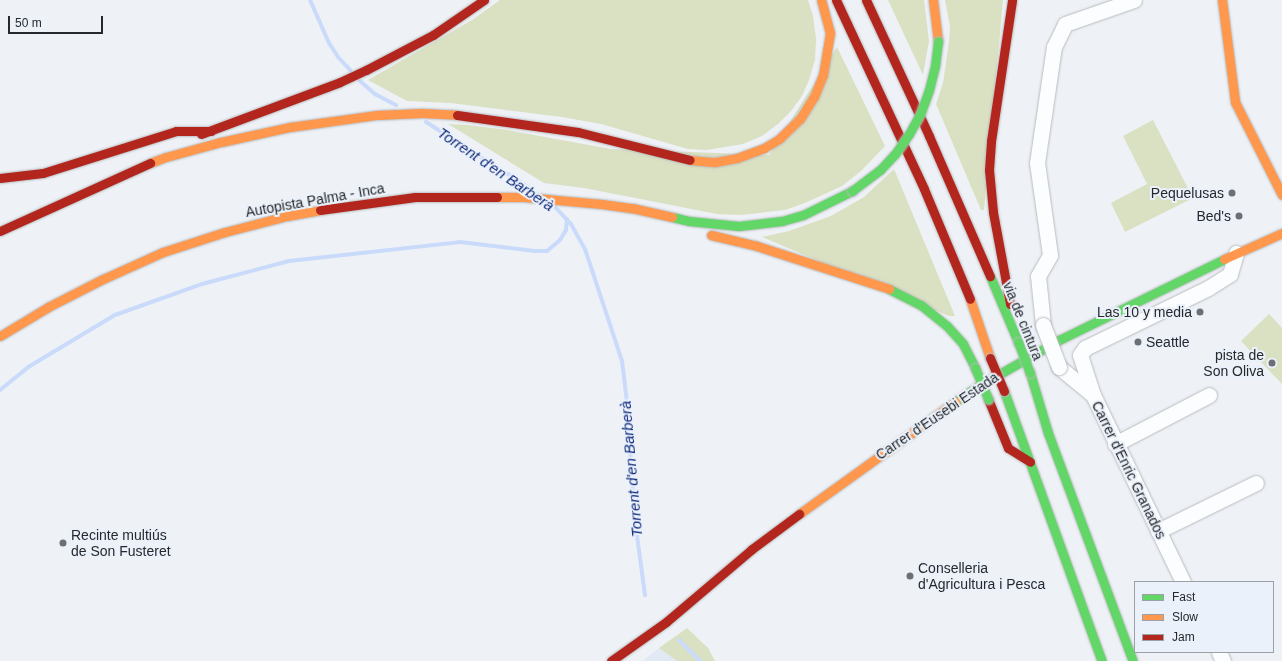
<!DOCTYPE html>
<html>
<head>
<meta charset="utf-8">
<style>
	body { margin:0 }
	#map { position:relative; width:1282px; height:661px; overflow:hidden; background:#eef2f6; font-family:Helvetica,sans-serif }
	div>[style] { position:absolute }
	.built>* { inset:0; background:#e1e9f4 }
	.green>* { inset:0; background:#dae0c2 }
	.stream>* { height:4px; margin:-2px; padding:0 2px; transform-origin:2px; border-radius:2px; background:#c9dafb }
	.roads { filter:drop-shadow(0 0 1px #b9bbbe) drop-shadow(0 0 1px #b9bbbe) }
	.street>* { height:15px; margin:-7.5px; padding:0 7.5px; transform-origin:7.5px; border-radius:7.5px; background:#fcfdfe }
	.fast>* { height:9px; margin:-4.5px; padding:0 4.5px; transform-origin:4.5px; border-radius:4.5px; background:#63d668 }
	.slow>* { height:9px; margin:-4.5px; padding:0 4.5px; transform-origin:4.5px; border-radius:4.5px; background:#ff974d }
	.jam>* { height:9px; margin:-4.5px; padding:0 4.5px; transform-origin:4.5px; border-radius:4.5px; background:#b3261e }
	.bridges { filter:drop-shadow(0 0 1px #b9bbbe) drop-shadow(0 0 1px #b9bbbe) }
	.street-bridge>* { height:15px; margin:-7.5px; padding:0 7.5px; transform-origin:7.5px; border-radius:7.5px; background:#fcfdfe }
	.fast-bridge>* { height:9px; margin:-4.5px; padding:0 4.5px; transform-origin:4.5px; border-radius:4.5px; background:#63d668 }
	.jam-bridge>* { height:9px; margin:-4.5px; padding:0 4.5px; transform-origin:4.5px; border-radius:4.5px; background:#b3261e }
	.dots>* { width:11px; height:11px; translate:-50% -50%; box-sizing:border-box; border:2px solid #ebf1fa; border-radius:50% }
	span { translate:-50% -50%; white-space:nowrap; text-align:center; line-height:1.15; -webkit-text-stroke:4px #ebf1fa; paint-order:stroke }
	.poi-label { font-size:14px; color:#26292c }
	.right { translate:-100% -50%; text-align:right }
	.left { translate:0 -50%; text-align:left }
	.street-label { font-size:14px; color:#26292c }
	.water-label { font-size:15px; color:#0e2a7d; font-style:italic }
	.legend { position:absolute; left:1134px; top:581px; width:140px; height:72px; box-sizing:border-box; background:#ebf1fa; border:1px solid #9ca1a8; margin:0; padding:5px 7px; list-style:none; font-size:12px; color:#26292c }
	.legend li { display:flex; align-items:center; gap:8px; height:20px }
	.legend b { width:20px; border:1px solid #9ca1a8 }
	.scale { position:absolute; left:8px; top:16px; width:95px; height:18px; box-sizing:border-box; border:2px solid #26292c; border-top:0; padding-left:5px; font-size:12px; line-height:14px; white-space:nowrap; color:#26292c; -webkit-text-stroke:3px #ebf1fa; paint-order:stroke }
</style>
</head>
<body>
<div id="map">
	<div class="built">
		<i style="clip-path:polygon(659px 648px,677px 661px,643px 661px)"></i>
	</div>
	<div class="green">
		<i style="clip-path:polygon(500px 0,808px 0,813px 16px,816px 39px,815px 60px,809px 80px,802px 96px,791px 111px,778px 124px,762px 136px,743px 144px,707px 150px,688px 149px,601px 124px,562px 117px,451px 103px,407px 101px,368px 80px,472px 20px)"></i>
		<i style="clip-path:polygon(888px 0,924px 0,929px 41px,923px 75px)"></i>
		<i style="clip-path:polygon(945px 0,1003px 0,984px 210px,981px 210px,936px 104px,943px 83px,949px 42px,950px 27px)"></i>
		<i style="clip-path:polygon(837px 47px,885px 146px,861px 171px,842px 186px,805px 203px,785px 210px,741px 215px,717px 214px,584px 188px,544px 183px,448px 124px,468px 125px,507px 130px,611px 149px,769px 155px)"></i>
		<i style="clip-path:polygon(1153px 120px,1193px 198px,1125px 232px,1111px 203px,1147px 184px,1123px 136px)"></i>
		<i style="clip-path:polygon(894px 169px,955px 316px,949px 316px,762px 237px,789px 231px,831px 216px,864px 197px)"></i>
		<i style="clip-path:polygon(1269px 314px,1282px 328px,1282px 384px,1241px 341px)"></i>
		<i style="clip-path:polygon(687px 628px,708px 648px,715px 661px,677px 661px,659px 648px)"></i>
	</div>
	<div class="stream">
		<i style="left:310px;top:0;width:47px;rotate:66.2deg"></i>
		<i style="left:329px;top:43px;width:17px;rotate:57deg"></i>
		<i style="left:338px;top:57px;width:18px;rotate:47deg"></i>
		<i style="left:360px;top:81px;width:20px;rotate:41deg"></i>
		<i style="left:375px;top:94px;width:24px;rotate:28deg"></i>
		<i style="left:426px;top:122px;width:125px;rotate:32.5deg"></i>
		<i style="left:556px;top:208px;width:22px;rotate:47deg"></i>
		<i style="left:571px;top:224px;width:29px;rotate:61deg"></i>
		<i style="left:585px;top:249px;width:118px;rotate:71.7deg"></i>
		<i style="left:622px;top:361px;width:41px;rotate:83deg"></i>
		<i style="left:627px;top:402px;width:119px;rotate:86.2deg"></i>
		<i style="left:635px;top:521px;width:75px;rotate:82.3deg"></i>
		<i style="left:0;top:390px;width:38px;rotate:-39deg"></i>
		<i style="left:30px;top:366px;width:99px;rotate:-31deg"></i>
		<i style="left:115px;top:315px;width:92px;rotate:-19.6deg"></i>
		<i style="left:202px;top:284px;width:90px;rotate:-14.8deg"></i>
		<i style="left:289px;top:261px;width:172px;rotate:-6.3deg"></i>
		<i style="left:460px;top:242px;width:75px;rotate:6.9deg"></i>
		<i style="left:534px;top:251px;width:13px"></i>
		<i style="left:547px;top:251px;width:17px;rotate:-40deg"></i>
		<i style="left:560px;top:240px;width:12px;rotate:-59deg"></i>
		<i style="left:566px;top:230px;width:11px;rotate:-85deg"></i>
		<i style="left:679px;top:640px;width:30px;rotate:45deg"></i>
	</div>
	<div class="roads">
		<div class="street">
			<i style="left:1043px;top:325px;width:49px;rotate:-95.8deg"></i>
			<i style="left:1038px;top:276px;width:24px;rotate:-60deg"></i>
			<i style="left:1050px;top:255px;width:93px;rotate:-98deg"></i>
			<i style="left:1037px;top:163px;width:117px;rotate:-81.7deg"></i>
			<i style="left:1054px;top:47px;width:25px;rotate:-64deg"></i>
			<i style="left:1065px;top:24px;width:73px;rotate:-19.2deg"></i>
			<i style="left:1059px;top:367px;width:44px;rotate:39.5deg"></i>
			<i style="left:1115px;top:444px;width:106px;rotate:-27.5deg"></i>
			<i style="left:1158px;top:531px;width:109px;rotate:-26.1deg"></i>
			<i style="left:1183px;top:582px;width:208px;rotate:-115.7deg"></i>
			<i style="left:1093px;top:395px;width:42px;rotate:-108deg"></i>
			<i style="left:1080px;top:355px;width:9px;rotate:-54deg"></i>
			<i style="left:1085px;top:348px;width:137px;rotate:-26deg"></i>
			<i style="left:1208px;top:288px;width:26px;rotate:-32deg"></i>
			<i style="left:1230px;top:274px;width:22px;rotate:-74deg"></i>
			<i style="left:1219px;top:652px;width:10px;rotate:66deg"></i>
		</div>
		<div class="fast">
			<i style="left:672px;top:217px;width:17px;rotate:13deg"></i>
			<i style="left:689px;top:221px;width:50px;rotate:5.7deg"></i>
			<i style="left:739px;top:226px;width:43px;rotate:-6.6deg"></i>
			<i style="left:782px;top:221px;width:22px;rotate:-16deg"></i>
			<i style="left:803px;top:215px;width:55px;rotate:-26.1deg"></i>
			<i style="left:990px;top:276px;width:72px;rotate:67deg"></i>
			<i style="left:889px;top:289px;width:36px;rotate:27deg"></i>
			<i style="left:921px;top:305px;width:33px;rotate:39deg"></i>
			<i style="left:947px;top:326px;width:24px;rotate:48deg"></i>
			<i style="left:963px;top:344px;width:27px;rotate:63deg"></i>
			<i style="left:1030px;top:373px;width:63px;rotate:73.3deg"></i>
			<i style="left:1048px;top:433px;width:243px;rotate:69.6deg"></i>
			<i style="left:1004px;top:391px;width:287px;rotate:70.1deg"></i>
			<i style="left:956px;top:401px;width:23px;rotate:-34deg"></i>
			<i style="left:975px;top:388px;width:99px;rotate:-29.7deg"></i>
			<i style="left:1061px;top:339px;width:182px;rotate:-26.1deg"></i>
		</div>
		<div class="slow">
			<i style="left:933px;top:0;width:41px;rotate:83deg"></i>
			<i style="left:1222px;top:0;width:103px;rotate:82.7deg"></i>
			<i style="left:1235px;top:102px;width:104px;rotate:63.2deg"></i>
			<i style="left:690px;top:160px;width:25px;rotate:5deg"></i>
			<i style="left:715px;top:162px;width:22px;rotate:-10deg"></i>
			<i style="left:737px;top:158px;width:29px;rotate:-20deg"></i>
			<i style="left:764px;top:148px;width:17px;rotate:-31deg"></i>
			<i style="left:779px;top:139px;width:29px;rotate:-44deg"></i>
			<i style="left:800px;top:119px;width:26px;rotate:-58deg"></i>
			<i style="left:814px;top:97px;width:24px;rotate:-68deg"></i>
			<i style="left:823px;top:75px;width:43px;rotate:-80.5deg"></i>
			<i style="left:830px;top:33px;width:34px;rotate:-105deg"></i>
			<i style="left:150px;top:163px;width:17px;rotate:-21deg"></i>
			<i style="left:166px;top:157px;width:57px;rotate:-15.3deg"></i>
			<i style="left:221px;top:142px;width:71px;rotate:-12.3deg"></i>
			<i style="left:290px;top:127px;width:88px;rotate:-7.9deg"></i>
			<i style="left:377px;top:115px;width:45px;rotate:-2.5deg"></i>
			<i style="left:422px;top:113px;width:35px;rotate:3deg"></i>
			<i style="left:497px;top:197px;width:27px"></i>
			<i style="left:524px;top:197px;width:78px;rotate:5.1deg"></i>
			<i style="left:602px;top:204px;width:30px;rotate:8deg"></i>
			<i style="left:632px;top:208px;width:41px;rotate:12.7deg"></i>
			<i style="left:711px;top:235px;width:47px;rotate:13.4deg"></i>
			<i style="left:757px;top:246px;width:139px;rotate:18deg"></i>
			<i style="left:1224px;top:259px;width:64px;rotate:-24.1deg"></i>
			<i style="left:970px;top:299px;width:62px;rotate:71.3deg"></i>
			<i style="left:0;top:336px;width:56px;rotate:-31.1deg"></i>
			<i style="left:48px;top:307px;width:62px;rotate:-27deg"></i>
			<i style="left:103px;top:279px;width:66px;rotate:-24.2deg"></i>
			<i style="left:163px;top:252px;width:65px;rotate:-17.9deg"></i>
			<i style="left:225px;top:232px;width:64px;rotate:-14.5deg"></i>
			<i style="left:287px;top:216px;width:34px;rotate:-10deg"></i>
			<i style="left:799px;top:514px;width:193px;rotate:-35.7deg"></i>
		</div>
		<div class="jam">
			<i style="left:836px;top:0;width:208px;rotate:65deg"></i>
			<i style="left:924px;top:189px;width:119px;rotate:67.3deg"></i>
			<i style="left:866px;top:0;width:150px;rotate:65.1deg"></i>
			<i style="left:929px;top:136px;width:153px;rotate:66.5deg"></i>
			<i style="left:457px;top:115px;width:122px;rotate:8deg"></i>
			<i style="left:578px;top:132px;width:115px;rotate:14deg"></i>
			<i style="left:201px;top:134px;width:148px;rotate:-20.5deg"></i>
			<i style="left:340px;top:82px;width:29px;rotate:-25deg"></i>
			<i style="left:366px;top:70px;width:76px;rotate:-27.6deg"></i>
			<i style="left:433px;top:35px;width:62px;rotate:-34.5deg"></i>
			<i style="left:0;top:178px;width:43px;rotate:-6.6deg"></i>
			<i style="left:43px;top:173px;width:139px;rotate:-17.5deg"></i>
			<i style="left:176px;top:131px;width:35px"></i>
			<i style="left:320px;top:210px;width:96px;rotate:-7.8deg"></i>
			<i style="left:415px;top:197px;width:82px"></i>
			<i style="left:0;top:231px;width:165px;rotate:-24.4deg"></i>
			<i style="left:1010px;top:304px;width:94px;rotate:-100.5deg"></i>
			<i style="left:993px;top:212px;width:42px;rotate:-95.4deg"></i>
			<i style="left:989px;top:170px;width:29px;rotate:-86deg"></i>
			<i style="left:991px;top:141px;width:143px;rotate:-81.5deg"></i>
			<i style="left:988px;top:399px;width:53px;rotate:67.8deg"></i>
			<i style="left:1008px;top:448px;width:26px;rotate:32deg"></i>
			<i style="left:611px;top:661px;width:67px;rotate:-35.3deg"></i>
			<i style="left:666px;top:622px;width:113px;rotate:-40.3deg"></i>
			<i style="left:752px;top:549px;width:59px;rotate:-36.7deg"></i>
		</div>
	</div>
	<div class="bridges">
		<div class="street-bridge">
			<i style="left:1043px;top:325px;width:45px;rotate:69.1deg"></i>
		</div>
		<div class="fast-bridge">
			<i style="left:852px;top:191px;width:35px;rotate:-37deg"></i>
			<i style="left:880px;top:170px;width:22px;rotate:-47deg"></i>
			<i style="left:895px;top:154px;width:24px;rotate:-55deg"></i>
			<i style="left:909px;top:134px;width:25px;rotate:-61deg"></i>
			<i style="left:921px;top:112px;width:23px;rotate:-70deg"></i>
			<i style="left:929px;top:90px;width:25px;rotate:-76deg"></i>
			<i style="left:935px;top:66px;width:25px;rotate:-83deg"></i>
			<i style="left:1018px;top:342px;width:33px;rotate:69deg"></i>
			<i style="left:975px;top:368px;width:34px;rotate:67deg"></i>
		</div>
		<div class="jam-bridge">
			<i style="left:990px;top:358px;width:36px;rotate:67deg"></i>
		</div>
	</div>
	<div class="dots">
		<i style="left:1232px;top:193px;background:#6c6f73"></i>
		<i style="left:1239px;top:216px;background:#6c6f73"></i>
		<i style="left:1200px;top:312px;background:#6c6f73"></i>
		<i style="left:1138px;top:342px;background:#6c6f73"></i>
		<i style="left:1272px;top:363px;background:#6c6f73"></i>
		<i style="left:63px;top:543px;background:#6c6f73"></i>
		<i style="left:910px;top:576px;background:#6c6f73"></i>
	</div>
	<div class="poi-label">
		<span class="right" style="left:1224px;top:193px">Pequelusas</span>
		<span class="right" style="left:1231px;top:216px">Bed's</span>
		<span class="right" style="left:1192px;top:312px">Las 10 y media</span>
		<span class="left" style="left:1146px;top:342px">Seattle</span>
		<span class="right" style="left:1264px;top:363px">pista de<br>Son Oliva</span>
		<span class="left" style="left:71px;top:543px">Recinte multiús<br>de Son Fusteret</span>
		<span class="left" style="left:918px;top:576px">Conselleria<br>d'Agricultura i Pesca</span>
	</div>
	<div class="street-label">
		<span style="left:315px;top:200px;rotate:-10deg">Autopista Palma - Inca</span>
		<span style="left:1023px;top:321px;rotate:68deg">via de cintura</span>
		<span style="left:937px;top:416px;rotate:-34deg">Carrer d'Eusebi Estada</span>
		<span style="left:1129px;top:470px;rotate:64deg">Carrer d'Enric Granados</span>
	</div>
	<div class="water-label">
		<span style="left:496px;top:169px;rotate:34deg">Torrent d'en Barberà</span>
		<span style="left:631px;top:469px;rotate:-95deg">Torrent d'en Barberà</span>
	</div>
	<ul class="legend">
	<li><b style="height:5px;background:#63d668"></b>Fast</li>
	<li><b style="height:5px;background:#ff974d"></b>Slow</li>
	<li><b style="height:5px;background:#b3261e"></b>Jam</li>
	</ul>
	<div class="scale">50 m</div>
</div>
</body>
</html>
